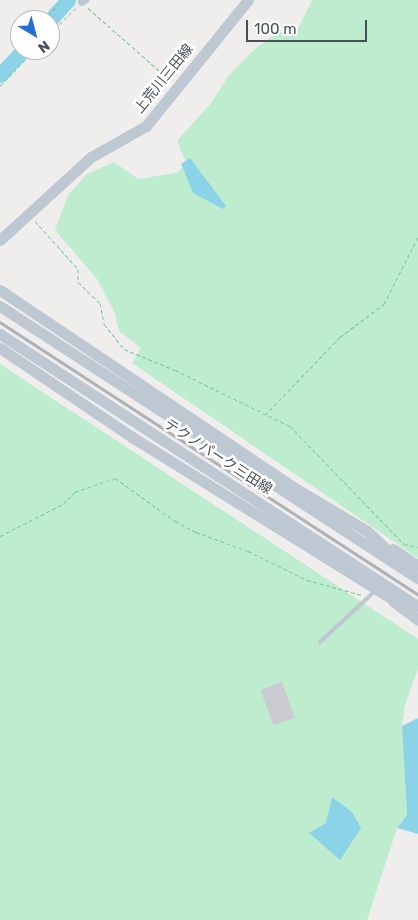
<!DOCTYPE html>
<html>
<head>
<meta charset="utf-8">
<style>
	body { margin:0 }
	#map { position:relative; width:418px; height:920px; overflow:hidden; background:#f0eded; font-family:Rubik,"Noto Sans JP",sans-serif }
	div>[style] { position:absolute }
	.green>* { inset:0; background:#bdeccf }
	.water>* { inset:0; background:#8cd3e7 }
	.river>* { height:15px; margin:-7.5px; padding:0 7.5px; transform-origin:7.5px; border-radius:7.5px; background:#8cd3e7 }
	.building>* { inset:0; background:#caccd2; transform-origin:0 0 }
	.path>* { height:1px; margin-top:-0.5px; transform-origin:0; background:repeating-linear-gradient(90deg,#77c8a1 0 4px,transparent 0 6.5px) }
	.service>* { height:4px; margin:-2px; padding:0 2px; transform-origin:2px; border-radius:2px; background:#bec7cf }
	.minor>* { height:8px; margin:-4px; padding:0 4px; transform-origin:4px; border-radius:4px; background:#bec7cf }
	.secondary>* { height:11px; margin:-5.5px; padding:0 5.5px; transform-origin:5.5px; border-radius:5.5px; background:#bec8d3 }
	.rail>* { height:2.5px; margin:-1.25px; padding:0 1.25px; transform-origin:1.25px; border-radius:1.25px; background:#afb2b7 }
	span { translate:-50% -50%; white-space:nowrap; text-align:center; line-height:1.15; -webkit-text-stroke:5px #fff; paint-order:stroke }
	.street-label { font-size:14px; color:#465059 }
	.north { position:absolute; left:10px; top:10px; width:50px; height:50px; box-sizing:border-box; background:#fff; border:1px solid #b5b9bd; border-radius:50%; rotate:143deg; font-size:14px; font-weight:700; line-height:20px; text-align:center; color:#465059 }
	.north::after { content:''; display:block; margin:auto; width:18px; height:22px; background:#226ed4; clip-path:polygon(50% 0,100% 100%,50% 72%,0 100%) }
	.scale { position:absolute; left:246px; top:20px; width:121px; height:22px; box-sizing:border-box; border:2px solid #465059; border-top:0; padding-left:6px; font-size:15px; line-height:18px; white-space:nowrap; color:#465059; -webkit-text-stroke:4px #fff; paint-order:stroke }
</style>
</head>
<body>
<div id="map">
	<div class="green">
		<i style="clip-path:polygon(312px 0,418px 0,418px 558px,132px 363px,141px 348px,119px 331px,114px 311px,97px 279px,55px 230px,68px 195px,87px 174px,114px 162px,138px 179px,176px 173px,187px 164px,177px 141px,211px 103px,229px 75px,254px 50px,279px 31px,295px 35px)"></i>
		<i style="clip-path:polygon(0 364px,418px 639px,418px 669px,405px 705px,402px 726px,407px 815px,397px 828px,367px 920px,0 920px)"></i>
	</div>
	<div class="water">
		<i style="clip-path:polygon(190px 158px,226px 206px,223px 209px,193px 193px,181px 164px)"></i>
		<i style="clip-path:polygon(418px 718px,418px 834px,397px 828px,407px 815px,402px 726px)"></i>
		<i style="clip-path:polygon(332px 797px,352px 812px,361px 828px,340px 860px,309px 833px,326px 823px)"></i>
	</div>
	<div class="river">
		<i style="left:50px;top:20px;width:27px;rotate:-48deg"></i>
		<i style="left:0;top:75px;width:34px;rotate:-47deg"></i>
	</div>
	<div class="building">
		<i style="left:282px;top:682px;width:38px;height:23px;rotate:70deg"></i>
	</div>
	<div class="path">
		<i style="left:88px;top:8px;width:111px;rotate:41.3deg"></i>
		<i style="left:44px;top:20px;width:27px;rotate:-48deg"></i>
		<i style="left:50px;top:33px;width:36px;rotate:-44deg"></i>
		<i style="left:0;top:86px;width:50px;rotate:-46.6deg"></i>
		<i style="left:35px;top:221px;width:64px;rotate:48.1deg"></i>
		<i style="left:78px;top:269px;width:13px;rotate:90deg"></i>
		<i style="left:78px;top:282px;width:30px;rotate:44deg"></i>
		<i style="left:100px;top:303px;width:21px;rotate:79deg"></i>
		<i style="left:104px;top:324px;width:32px;rotate:51deg"></i>
		<i style="left:124px;top:349px;width:55px;rotate:22.4deg"></i>
		<i style="left:175px;top:370px;width:128px;rotate:26deg"></i>
		<i style="left:290px;top:426px;width:164px;rotate:46deg"></i>
		<i style="left:265px;top:415px;width:108px;rotate:-46.1deg"></i>
		<i style="left:340px;top:337px;width:55px;rotate:-36.9deg"></i>
		<i style="left:384px;top:304px;width:75px;rotate:-63.1deg"></i>
		<i style="left:0;top:536px;width:71px;rotate:-26.9deg"></i>
		<i style="left:63px;top:504px;width:17px;rotate:-45deg"></i>
		<i style="left:75px;top:492px;width:42px;rotate:-19.3deg"></i>
		<i style="left:115px;top:478px;width:74px;rotate:35.6deg"></i>
		<i style="left:175px;top:521px;width:24px;rotate:28deg"></i>
		<i style="left:196px;top:532px;width:55px;rotate:20.1deg"></i>
		<i style="left:248px;top:551px;width:66px;rotate:26.2deg"></i>
		<i style="left:307px;top:580px;width:57px;rotate:15.3deg"></i>
		<i style="left:404px;top:544px;width:14px;rotate:12deg"></i>
	</div>
	<div class="service">
		<i style="left:320px;top:642px;width:75px;rotate:-42.8deg"></i>
	</div>
	<div class="minor">
		<i style="left:82px;top:2px;width:4px;rotate:-34deg"></i>
	</div>
	<div class="secondary">
		<i style="left:0;top:240px;width:123px;rotate:-42.4deg"></i>
		<i style="left:91px;top:157px;width:63px;rotate:-29.4deg"></i>
		<i style="left:146px;top:126px;width:162px;rotate:-51deg"></i>
		<i style="left:0;top:290px;width:353px;rotate:33.9deg"></i>
		<i style="left:293px;top:487px;width:86px;rotate:30.7deg"></i>
		<i style="left:367px;top:531px;width:44px;rotate:43.2deg"></i>
		<i style="left:0;top:306px;width:499px;rotate:33.1deg"></i>
		<i style="left:0;top:334px;width:499px;rotate:33.1deg"></i>
		<i style="left:0;top:348px;width:159px;rotate:34deg"></i>
		<i style="left:132px;top:437px;width:314px;rotate:31.9deg"></i>
		<i style="left:393px;top:549px;width:30px;rotate:34deg"></i>
		<i style="left:393px;top:601px;width:31px;rotate:37deg"></i>
	</div>
	<div class="rail">
		<i style="left:0;top:322px;width:499px;rotate:33.1deg"></i>
	</div>
	<div class="street-label">
		<span style="left:164px;top:79px;rotate:-51deg">上荒川三田線</span>
		<span style="left:218px;top:457px;rotate:33deg">テクノパーク三田線</span>
	</div>
	<div class="north">N</div>
	<div class="scale">100 m</div>
</div>
</body>
</html>
